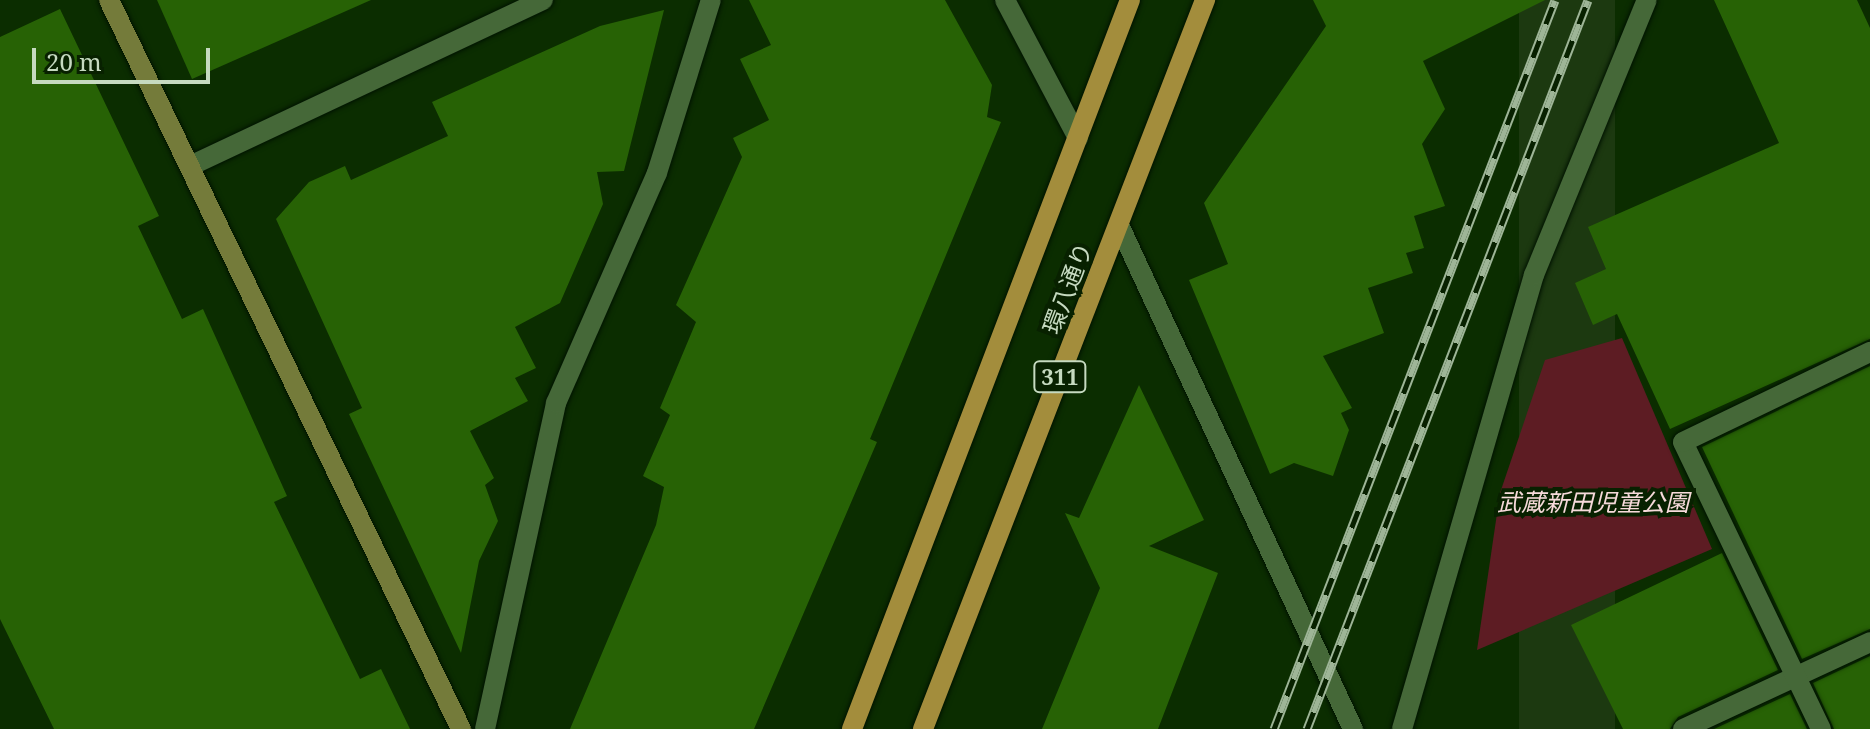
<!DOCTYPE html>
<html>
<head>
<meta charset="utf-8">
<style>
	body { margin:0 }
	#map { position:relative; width:1870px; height:729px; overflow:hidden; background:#0b2d00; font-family:"Noto Serif","Noto Sans JP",serif }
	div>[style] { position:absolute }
	.built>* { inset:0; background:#1c3910; transform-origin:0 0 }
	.green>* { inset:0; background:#5d1c23 }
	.building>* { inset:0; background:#276205 }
	.roads { filter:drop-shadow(0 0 2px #001300) drop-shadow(0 0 2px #001300) }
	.lane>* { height:20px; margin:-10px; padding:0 10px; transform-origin:10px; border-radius:10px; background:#456838 }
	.street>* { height:20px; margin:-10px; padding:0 10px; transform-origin:10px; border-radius:10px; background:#456838 }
	.secondary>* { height:20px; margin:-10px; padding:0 10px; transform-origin:10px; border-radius:10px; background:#747b3a }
	.primary>* { height:20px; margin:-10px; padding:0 10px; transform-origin:10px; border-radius:10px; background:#a38d3c }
	.rail>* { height:9px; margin-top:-4.5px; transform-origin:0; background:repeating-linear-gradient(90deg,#082100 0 18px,#9eb597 0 36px); box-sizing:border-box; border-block:2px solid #9eb597 }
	span { translate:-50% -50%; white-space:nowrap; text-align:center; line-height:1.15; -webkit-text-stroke:8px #082100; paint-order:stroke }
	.shield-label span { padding:2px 6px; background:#082100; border:2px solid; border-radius:6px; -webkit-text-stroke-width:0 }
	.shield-label { font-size:22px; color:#c6dac0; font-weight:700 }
	.street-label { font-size:24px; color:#c6dac0 }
	.park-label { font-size:24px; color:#f7dada; font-style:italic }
	.scale { position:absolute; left:32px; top:48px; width:178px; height:36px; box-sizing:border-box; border:4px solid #c6dac0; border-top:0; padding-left:10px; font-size:24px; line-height:28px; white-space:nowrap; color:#c6dac0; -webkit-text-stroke:6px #082100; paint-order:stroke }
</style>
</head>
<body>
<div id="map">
	<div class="built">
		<i style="left:1519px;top:0;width:96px;height:781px"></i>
	</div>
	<div class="green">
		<i style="clip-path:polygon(1622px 338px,1712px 549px,1477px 650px,1500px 493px,1545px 360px)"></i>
	</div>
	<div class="building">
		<i style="clip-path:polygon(157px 0,371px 0,192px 79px)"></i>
		<i style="clip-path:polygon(749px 0,945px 0,992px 85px,987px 117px,1001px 122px,870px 439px,877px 442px,754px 729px,570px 729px,656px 525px,664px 487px,643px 476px,670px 415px,660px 408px,696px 322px,676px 305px,742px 157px,733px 138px,769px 120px,740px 59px,771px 45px)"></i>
		<i style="clip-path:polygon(1313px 0,1545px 0,1423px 61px,1445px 109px,1422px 144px,1445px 206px,1414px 216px,1424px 248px,1406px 253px,1413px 273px,1368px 288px,1384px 333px,1323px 356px,1352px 408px,1341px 413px,1349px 430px,1333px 476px,1294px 463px,1270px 474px,1189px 280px,1228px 264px,1204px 203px,1326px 26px)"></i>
		<i style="clip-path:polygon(1714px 0,1857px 0,1870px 28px,1870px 339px,1670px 429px,1617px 314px,1593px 325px,1575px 283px,1606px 269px,1588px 227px,1779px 143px)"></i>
		<i style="clip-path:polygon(60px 9px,159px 216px,138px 226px,182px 319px,203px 309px,287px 496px,274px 502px,360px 679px,381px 669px,410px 729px,54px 729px,0 619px,0 37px)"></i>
		<i style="clip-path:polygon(664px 10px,624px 171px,597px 172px,603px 204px,560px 303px,515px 327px,536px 368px,515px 378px,528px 401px,470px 431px,494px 478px,485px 485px,498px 521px,479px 561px,461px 653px,349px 414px,362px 408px,276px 219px,309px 182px,345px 166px,351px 180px,448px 136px,432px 102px,600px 26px)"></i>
		<i style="clip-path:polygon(1870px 366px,1870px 629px,1802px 659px,1702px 447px)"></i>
		<i style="clip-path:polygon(1139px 385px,1204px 520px,1149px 546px,1218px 573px,1158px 729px,1042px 729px,1100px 588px,1065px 513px,1079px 518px)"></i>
		<i style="clip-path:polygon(1722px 553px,1778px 670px,1678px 717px,1670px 729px,1623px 729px,1571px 625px)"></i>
		<i style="clip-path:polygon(1870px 656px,1870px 729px,1834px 729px,1813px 683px)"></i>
		<i style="clip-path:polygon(1790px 694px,1807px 729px,1714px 729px)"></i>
	</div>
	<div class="roads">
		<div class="lane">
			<i style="left:1683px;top:729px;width:206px;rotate:-24.9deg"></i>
			<i style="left:1821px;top:729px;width:318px;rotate:-115.7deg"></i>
			<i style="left:1683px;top:442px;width:208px;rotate:-25.7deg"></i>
		</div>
		<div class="street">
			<i style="left:1005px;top:0;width:156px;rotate:62.1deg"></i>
			<i style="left:190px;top:166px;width:390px;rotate:-25.2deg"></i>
			<i style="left:1119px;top:225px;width:556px;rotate:65.1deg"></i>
			<i style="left:485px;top:729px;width:334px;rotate:-77.7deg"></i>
			<i style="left:556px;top:403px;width:251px;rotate:-66.3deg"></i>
			<i style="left:657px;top:173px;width:181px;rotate:-72.7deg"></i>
			<i style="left:1402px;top:729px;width:473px;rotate:-73.8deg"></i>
			<i style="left:1534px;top:275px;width:297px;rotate:-67.7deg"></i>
		</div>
		<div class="secondary">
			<i style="left:109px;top:0;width:810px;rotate:64.23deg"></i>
		</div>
		<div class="primary">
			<i style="left:852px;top:729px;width:780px;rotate:-69.13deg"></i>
			<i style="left:923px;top:729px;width:782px;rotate:-68.85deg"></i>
		</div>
	</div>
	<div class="rail">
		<i style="left:1274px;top:729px;width:781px;rotate:-68.92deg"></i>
		<i style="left:1307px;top:729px;width:781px;rotate:-68.92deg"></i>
	</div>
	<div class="shield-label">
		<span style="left:1060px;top:377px">311</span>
	</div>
	<div class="street-label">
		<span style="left:1067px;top:288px;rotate:-69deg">環八通り</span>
	</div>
	<div class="park-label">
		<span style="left:1593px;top:502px">武蔵新田児童公園</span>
	</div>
	<div class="scale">20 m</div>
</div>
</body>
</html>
